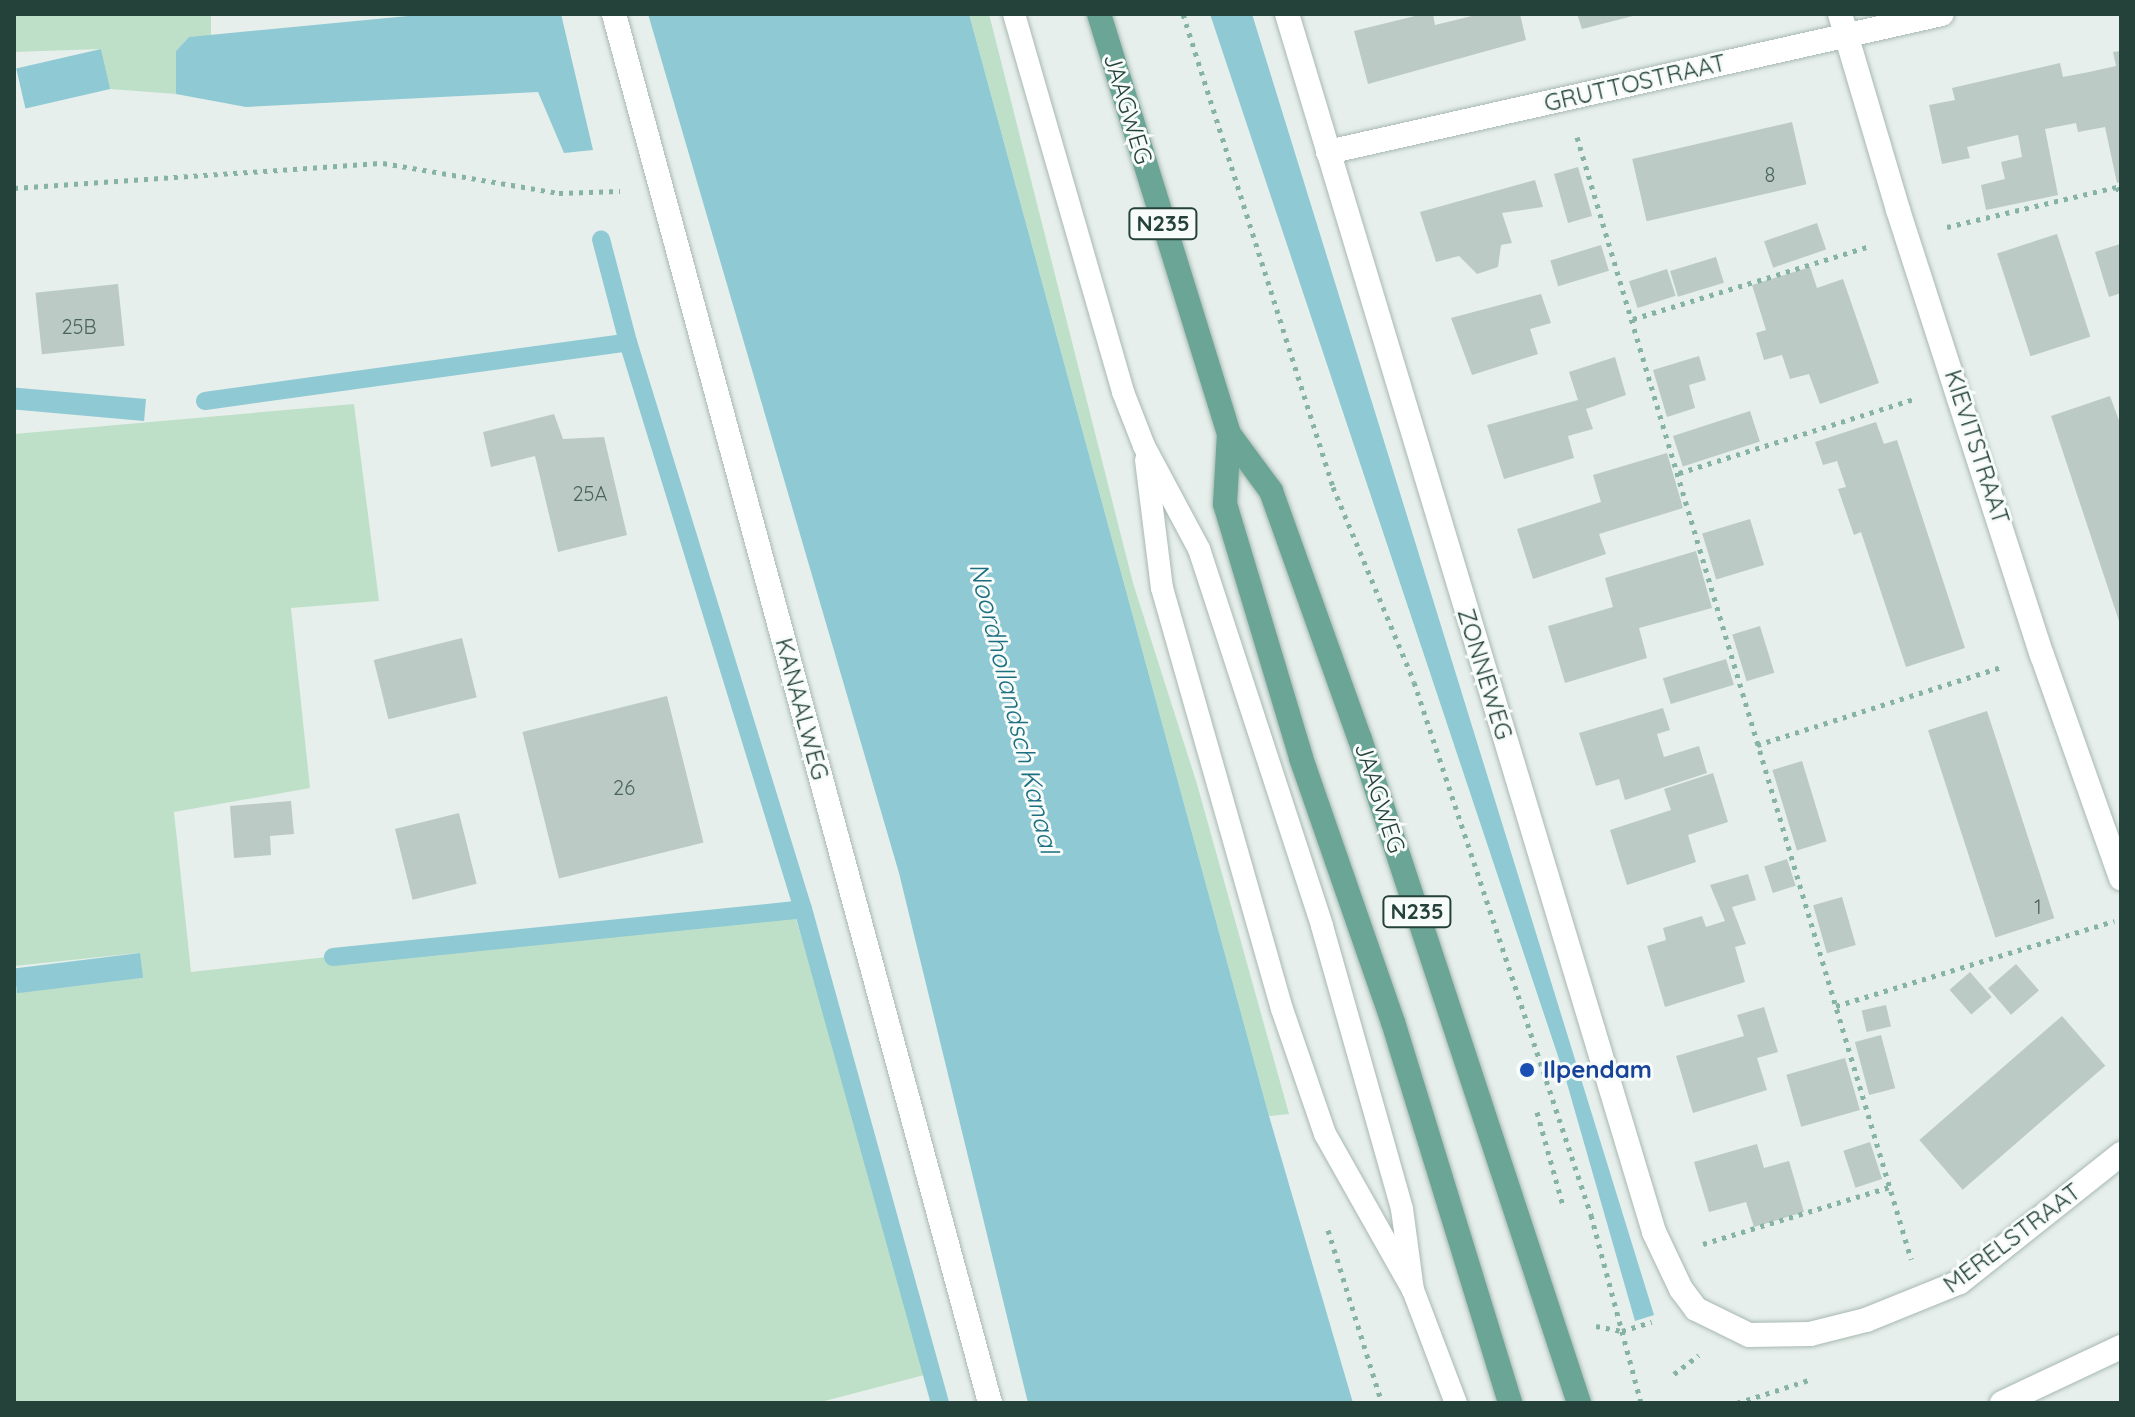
<!DOCTYPE html>
<html>
<head>
<meta charset="utf-8">
<style>
	body { margin:0 }
	#map { position:relative; width:2135px; height:1417px; overflow:hidden; background:#e6efeb; font-family:Quicksand,sans-serif }
	div>[style] { position:absolute }
	.green>* { inset:0; background:#bfe0c8 }
	.water>* { inset:0; background:#8ec9d4; transform-origin:0 0 }
	.stream>* { height:18px; margin:-9px; padding:0 9px; transform-origin:9px; border-radius:9px; background:#8ec9d4 }
	.building>* { inset:0; background:#bbcac4; transform-origin:0 0 }
	.path>* { height:5px; margin-top:-2.5px; transform-origin:0; background:repeating-linear-gradient(90deg,#86b3a5 0 4px,transparent 0 10px) }
	.roads { filter:drop-shadow(0 0 2px #a8b8b2) drop-shadow(0 0 2px #a8b8b2) }
	.service>* { height:22px; margin:-11px; padding:0 11px; transform-origin:11px; border-radius:11px; background:#fff }
	.minor>* { height:24px; margin:-12px; padding:0 12px; transform-origin:12px; border-radius:12px; background:#fff }
	.primary>* { height:24px; margin:-12px; padding:0 12px; transform-origin:12px; border-radius:12px; background:#6aa596 }
	.dots>* { width:22px; height:22px; translate:-50% -50%; box-sizing:border-box; border:4px solid #f7fbf9; border-radius:50% }
	span { translate:-50% -50%; white-space:nowrap; text-align:center; line-height:1.15; -webkit-text-stroke:6px #f7fbf9; paint-order:stroke }
	.number-label { font-size:20px; color:#4a645c }
	.number-label span { -webkit-text-stroke-width:0 }
	.shield-label span { padding:2px 6px; background:#f7fbf9; border:2px solid; border-radius:6px; -webkit-text-stroke-width:0 }
	.shield-label { font-size:22px; color:#24423a; font-weight:700 }
	.street-label { font-size:24px; color:#24423a }
	.transit-label { font-size:24px; color:#164399; font-weight:700 }
	.left { translate:0 -50%; text-align:left }
	.water-label { font-size:26px; color:#1c6f80; font-style:italic }
	.frame { position:absolute; inset:0; border:16px solid #24423a; pointer-events:none }
</style>
</head>
<body>
<div id="map">
	<div class="green">
		<i style="clip-path:polygon(14px 14px,211px 14px,211px 36px,189px 37px,176px 51px,176px 94px,110px 89px,101px 49px,14px 52px)"></i>
		<i style="clip-path:polygon(969px 14px,989px 14px,1133px 583px,1197px 784px,1289px 1114px,1269px 1116px)"></i>
		<i style="clip-path:polygon(354px 404px,379px 601px,291px 608px,310px 788px,174px 812px,191px 972px,792px 906px,893px 1239px,928px 1374px,817px 1403px,14px 1403px,14px 991px,142px 977px,139px 953px,14px 966px,14px 434px)"></i>
	</div>
	<div class="water">
		<i style="clip-path:polygon(429px 14px,561px 14px,593px 150px,564px 153px,538px 92px,246px 107px,176px 94px,176px 51px,189px 37px)"></i>
		<i style="clip-path:polygon(648px 14px,969px 14px,1269px 1116px,1353px 1403px,1028px 1403px,899px 873px)"></i>
		<i style="clip-path:polygon(1210px 14px,1252px 14px,1654px 1315px,1635px 1321px,1566px 1080px)"></i>
		<i style="left:101px;top:49px;width:41px;height:87px;rotate:77deg"></i>
		<i style="left:146px;top:399px;width:22px;height:133px;rotate:95deg"></i>
		<i style="left:140px;top:953px;width:25px;height:127px;rotate:83deg"></i>
	</div>
	<div class="stream">
		<i style="left:628px;top:342px;width:593px;rotate:72.85deg"></i>
		<i style="left:205px;top:401px;width:427px;rotate:-7.9deg"></i>
		<i style="left:628px;top:342px;width:106px;rotate:-104.7deg"></i>
		<i style="left:333px;top:957px;width:472px;rotate:-5.8deg"></i>
		<i style="left:803px;top:909px;width:513px;rotate:74.5deg"></i>
	</div>
	<div class="building">
		<i style="clip-path:polygon(1423px 14px,1433px 14px,1435px 25px,1480px 14px,1520px 14px,1526px 40px,1368px 84px,1354px 31px)"></i>
		<i style="clip-path:polygon(1577px 14px,1637px 14px,1637px 15px,1582px 29px)"></i>
		<i style="clip-path:polygon(2121px 51px,2121px 182px,2117px 183px,2105px 127px,2078px 132px,2076px 123px,2045px 129px,2058px 195px,1986px 210px,1981px 185px,2005px 179px,2001px 162px,2022px 157px,2018px 135px,1967px 147px,1970px 158px,1942px 164px,1929px 105px,1955px 100px,1952px 88px,2060px 63px,2063px 77px,2089px 72px,2116px 66px,2113px 52px)"></i>
		<i style="left:1792px;top:122px;width:64px;height:164px;rotate:77deg"></i>
		<i style="left:1578px;top:167px;width:51px;height:25px;rotate:74deg"></i>
		<i style="clip-path:polygon(1535px 180px,1543px 207px,1502px 213px,1512px 243px,1501px 245px,1498px 267px,1477px 274px,1459px 256px,1436px 262px,1420px 212px)"></i>
		<i style="left:1817px;top:223px;width:28px;height:56px;rotate:71deg"></i>
		<i style="left:2057px;top:234px;width:108px;height:63px;rotate:72deg"></i>
		<i style="clip-path:polygon(2120px 244px,2121px 293px,2109px 297px,2095px 252px)"></i>
		<i style="left:1601px;top:245px;width:27px;height:53px;rotate:73deg"></i>
		<i style="left:1716px;top:257px;width:27px;height:48px;rotate:73deg"></i>
		<i style="clip-path:polygon(1810px 267px,1817px 288px,1843px 279px,1879px 383px,1820px 404px,1809px 374px,1790px 379px,1782px 355px,1764px 360px,1756px 333px,1766px 330px,1752px 285px)"></i>
		<i style="left:1667px;top:269px;width:28px;height:40px;rotate:72deg"></i>
		<i style="left:118px;top:284px;width:62px;height:83px;rotate:84deg"></i>
		<i style="clip-path:polygon(1541px 294px,1551px 323px,1530px 329px,1538px 354px,1472px 375px,1451px 318px)"></i>
		<i style="clip-path:polygon(1699px 356px,1706px 380px,1689px 385px,1695px 408px,1667px 417px,1653px 370px)"></i>
		<i style="clip-path:polygon(1615px 357px,1626px 395px,1586px 409px,1593px 429px,1568px 436px,1574px 458px,1504px 479px,1487px 425px,1578px 400px,1569px 372px)"></i>
		<i style="clip-path:polygon(2110px 396px,2121px 426px,2120px 624px,2051px 416px)"></i>
		<i style="left:1750px;top:411px;width:32px;height:81px;rotate:72deg"></i>
		<i style="clip-path:polygon(554px 414px,563px 439px,604px 437px,627px 535px,558px 552px,535px 456px,491px 467px,483px 432px)"></i>
		<i style="clip-path:polygon(1876px 422px,1884px 444px,1897px 440px,1965px 648px,1906px 667px,1861px 532px,1854px 535px,1838px 489px,1846px 487px,1837px 461px,1823px 465px,1815px 442px)"></i>
		<i style="clip-path:polygon(1667px 453px,1683px 508px,1599px 534px,1606px 554px,1533px 579px,1517px 529px,1601px 502px,1593px 475px)"></i>
		<i style="left:1750px;top:519px;width:48px;height:50px;rotate:73deg"></i>
		<i style="clip-path:polygon(1696px 551px,1712px 608px,1639px 628px,1647px 658px,1565px 683px,1548px 626px,1613px 607px,1605px 578px)"></i>
		<i style="left:1760px;top:626px;width:49px;height:29px;rotate:73deg"></i>
		<i style="left:462px;top:638px;width:61px;height:91px;rotate:76deg"></i>
		<i style="left:1726px;top:659px;width:27px;height:66px;rotate:73deg"></i>
		<i style="left:667px;top:696px;width:151px;height:149px;rotate:76deg"></i>
		<i style="clip-path:polygon(1663px 708px,1670px 730px,1657px 734px,1664px 757px,1699px 746px,1707px 773px,1625px 800px,1619px 779px,1596px 786px,1579px 733px)"></i>
		<i style="left:1987px;top:711px;width:218px;height:62px;rotate:72deg"></i>
		<i style="left:1802px;top:761px;width:84px;height:31px;rotate:73deg"></i>
		<i style="clip-path:polygon(1713px 773px,1728px 822px,1688px 835px,1696px 862px,1627px 885px,1610px 830px,1671px 810px,1664px 789px)"></i>
		<i style="clip-path:polygon(291px 801px,294px 834px,270px 836px,271px 855px,234px 858px,230px 806px)"></i>
		<i style="left:459px;top:813px;width:73px;height:66px;rotate:76deg"></i>
		<i style="left:1787px;top:859px;width:28px;height:24px;rotate:72deg"></i>
		<i style="clip-path:polygon(1748px 874px,1756px 900px,1732px 907px,1746px 944px,1735px 947px,1745px 982px,1665px 1007px,1647px 946px,1666px 940px,1663px 928px,1702px 916px,1706px 927px,1725px 921px,1710px 885px)"></i>
		<i style="left:1842px;top:897px;width:50px;height:30px;rotate:74deg"></i>
		<i style="left:2016px;top:964px;width:35px;height:37px;rotate:49deg"></i>
		<i style="left:1970px;top:972px;width:33px;height:27px;rotate:49deg"></i>
		<i style="left:1886px;top:1005px;width:22px;height:25px;rotate:77deg"></i>
		<i style="clip-path:polygon(1764px 1007px,1778px 1052px,1757px 1058px,1767px 1090px,1693px 1113px,1676px 1056px,1744px 1036px,1737px 1015px)"></i>
		<i style="left:2062px;top:1016px;width:66px;height:189px;rotate:49deg"></i>
		<i style="left:1881px;top:1035px;width:55px;height:27px;rotate:75deg"></i>
		<i style="left:1845px;top:1058px;width:54px;height:61px;rotate:74deg"></i>
		<i style="left:1870px;top:1142px;width:39px;height:28px;rotate:72deg"></i>
		<i style="clip-path:polygon(1757px 1144px,1764px 1168px,1789px 1161px,1804px 1212px,1754px 1227px,1746px 1202px,1709px 1212px,1694px 1162px)"></i>
	</div>
	<div class="path">
		<i style="left:1183px;top:14px;width:496px;rotate:72.4deg"></i>
		<i style="left:1333px;top:487px;width:211px;rotate:67.4deg"></i>
		<i style="left:1414px;top:682px;width:562px;rotate:71.63deg"></i>
		<i style="left:1591px;top:1215px;width:195px;rotate:75.1deg"></i>
		<i style="left:1577px;top:137px;width:1171px;rotate:73.42deg"></i>
		<i style="left:2117px;top:187px;width:10px;rotate:66deg"></i>
		<i style="left:14px;top:188px;width:370px;rotate:-3.9deg"></i>
		<i style="left:383px;top:163px;width:179px;rotate:9.7deg"></i>
		<i style="left:559px;top:193px;width:61px;rotate:-1.9deg"></i>
		<i style="left:1947px;top:227px;width:179px;rotate:-13.3deg"></i>
		<i style="left:1633px;top:319px;width:245px;rotate:-17.1deg"></i>
		<i style="left:1679px;top:473px;width:246px;rotate:-17.5deg"></i>
		<i style="left:1757px;top:745px;width:259px;rotate:-17.7deg"></i>
		<i style="left:1836px;top:1006px;width:291px;rotate:-17deg"></i>
		<i style="left:1537px;top:1112px;width:98px;rotate:74.5deg"></i>
		<i style="left:1328px;top:1230px;width:181px;rotate:72.7deg"></i>
		<i style="left:1703px;top:1244px;width:195px;rotate:-17deg"></i>
		<i style="left:1596px;top:1326px;width:26px;rotate:11deg"></i>
		<i style="left:1622px;top:1331px;width:31px;rotate:-17deg"></i>
		<i style="left:1674px;top:1374px;width:31px;rotate:-37deg"></i>
		<i style="left:1737px;top:1403px;width:79px;rotate:-17.7deg"></i>
	</div>
	<div class="roads">
		<div class="service">
			<i style="left:1014px;top:14px;width:393px;rotate:73.9deg"></i>
			<i style="left:1123px;top:392px;width:58px;rotate:68.7deg"></i>
			<i style="left:1144px;top:446px;width:117px;rotate:61.9deg"></i>
			<i style="left:1199px;top:549px;width:397px;rotate:71.9deg"></i>
			<i style="left:1322px;top:926px;width:294px;rotate:74.2deg"></i>
			<i style="left:1402px;top:1209px;width:82px;rotate:82.3deg"></i>
			<i style="left:1146px;top:460px;width:129px;rotate:82.9deg"></i>
			<i style="left:1162px;top:588px;width:438px;rotate:74.1deg"></i>
			<i style="left:1282px;top:1009px;width:132px;rotate:71deg"></i>
			<i style="left:1325px;top:1134px;width:179px;rotate:60.6deg"></i>
			<i style="left:1413px;top:1290px;width:121px;rotate:69.2deg"></i>
		</div>
		<div class="minor">
			<i style="left:614px;top:14px;width:1439px;rotate:74.85deg"></i>
			<i style="left:1287px;top:14px;width:1272px;rotate:73.23deg"></i>
			<i style="left:1654px;top:1232px;width:63px;rotate:64.7deg"></i>
			<i style="left:1681px;top:1289px;width:25px;rotate:53deg"></i>
			<i style="left:1696px;top:1309px;width:59px;rotate:26.1deg"></i>
			<i style="left:1749px;top:1335px;width:61px;rotate:-0.9deg"></i>
			<i style="left:1810px;top:1334px;width:58px;rotate:-14deg"></i>
			<i style="left:1866px;top:1320px;width:101px;rotate:-22deg"></i>
			<i style="left:1960px;top:1282px;width:206px;rotate:-38.5deg"></i>
			<i style="left:1840px;top:14px;width:204px;rotate:73.5deg"></i>
			<i style="left:1898px;top:210px;width:468px;rotate:72.1deg"></i>
			<i style="left:2042px;top:655px;width:237px;rotate:70.5deg"></i>
			<i style="left:1328px;top:152px;width:629px;rotate:-12.67deg"></i>
			<i style="left:2002px;top:1403px;width:132px;rotate:-25.2deg"></i>
		</div>
		<div class="primary">
			<i style="left:1099px;top:14px;width:440px;rotate:72.8deg"></i>
			<i style="left:1229px;top:434px;width:71px;rotate:53.6deg"></i>
			<i style="left:1271px;top:491px;width:263px;rotate:70.3deg"></i>
			<i style="left:1360px;top:739px;width:699px;rotate:71.75deg"></i>
			<i style="left:1229px;top:434px;width:70px;rotate:93.3deg"></i>
			<i style="left:1225px;top:504px;width:265px;rotate:73.3deg"></i>
			<i style="left:1301px;top:758px;width:280px;rotate:70.8deg"></i>
			<i style="left:1393px;top:1022px;width:399px;rotate:72.9deg"></i>
		</div>
	</div>
	<div class="dots">
		<i style="left:1527px;top:1070px;background:#1a4fb4"></i>
	</div>
	<div class="number-label">
		<span style="left:1770px;top:174px">8</span>
		<span style="left:79px;top:326px">25B</span>
		<span style="left:590px;top:493px">25A</span>
		<span style="left:624px;top:787px">26</span>
		<span style="left:2038px;top:906px">1</span>
	</div>
	<div class="shield-label">
		<span style="left:1163px;top:224px">N235</span>
		<span style="left:1417px;top:912px">N235</span>
	</div>
	<div class="street-label">
		<span style="left:1635px;top:83px;rotate:-13deg">GRUTTOSTRAAT</span>
		<span style="left:1128px;top:109px;rotate:73deg">JAAGWEG</span>
		<span style="left:1977px;top:447px;rotate:72deg">KIEVITSTRAAT</span>
		<span style="left:1485px;top:674px;rotate:73deg">ZONNEWEG</span>
		<span style="left:802px;top:709px;rotate:75deg">KANAALWEG</span>
		<span style="left:1380px;top:798px;rotate:72deg">JAAGWEG</span>
		<span style="left:2012px;top:1238px;rotate:-37deg">MERELSTRAAT</span>
	</div>
	<div class="transit-label">
		<span class="left" style="left:1543px;top:1070px">Ilpendam</span>
	</div>
	<div class="water-label">
		<span style="left:1014px;top:708px;rotate:76deg">Noordhollandsch Kanaal</span>
	</div>
	<div class="frame"></div>
</div>
</body>
</html>
